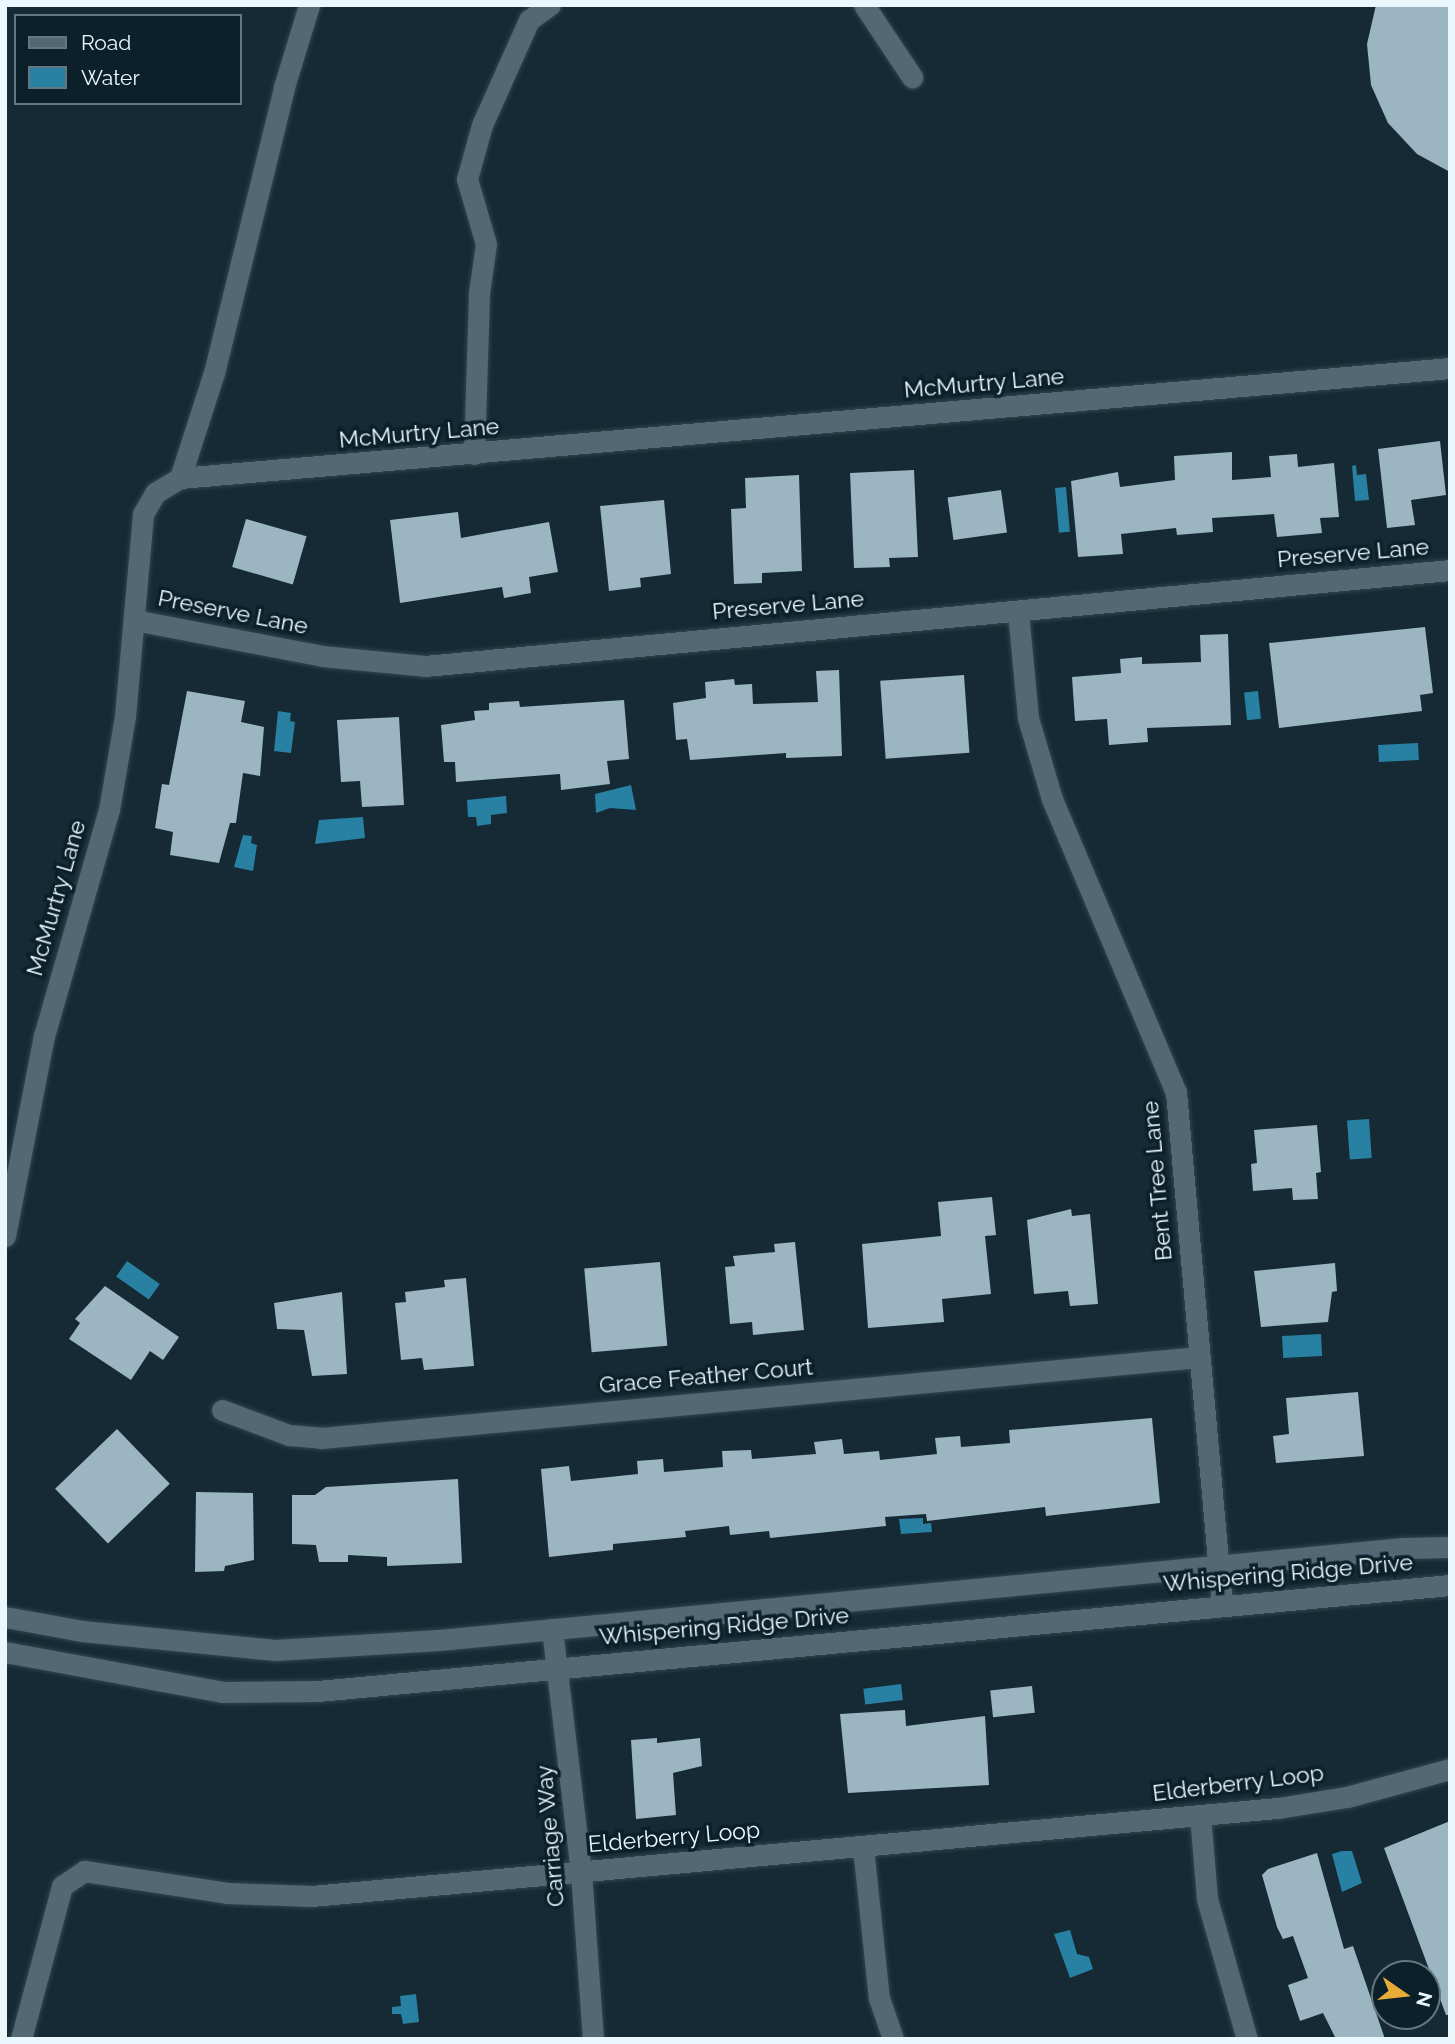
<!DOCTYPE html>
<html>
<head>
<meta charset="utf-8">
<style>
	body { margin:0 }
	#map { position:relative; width:1455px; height:2044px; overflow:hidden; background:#152a34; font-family:Raleway,sans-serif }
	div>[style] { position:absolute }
	.water>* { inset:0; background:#2880a3; transform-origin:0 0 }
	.building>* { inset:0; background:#9cb5c2; transform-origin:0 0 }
	.roads { filter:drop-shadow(0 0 2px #33444d) drop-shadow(0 0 2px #33444d) }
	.minor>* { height:21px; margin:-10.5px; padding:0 10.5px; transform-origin:10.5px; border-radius:10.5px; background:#526975 }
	span { translate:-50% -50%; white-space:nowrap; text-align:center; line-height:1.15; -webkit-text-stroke:7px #0b202a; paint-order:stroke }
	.street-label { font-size:23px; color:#eaf7fd }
	.frame { position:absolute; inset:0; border:7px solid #eaf7fd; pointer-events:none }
	.legend { position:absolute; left:14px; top:14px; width:228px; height:91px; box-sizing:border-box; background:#0b202a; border:2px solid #64767e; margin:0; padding:9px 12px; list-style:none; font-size:21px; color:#eaf7fd }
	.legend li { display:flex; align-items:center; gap:14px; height:35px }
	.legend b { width:35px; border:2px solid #64767e }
	.north { position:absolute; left:1371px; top:1960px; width:70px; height:70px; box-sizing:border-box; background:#0b202a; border:2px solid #64767e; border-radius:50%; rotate:104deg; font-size:19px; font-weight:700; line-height:28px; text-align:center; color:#eaf7fd }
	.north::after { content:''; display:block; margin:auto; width:24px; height:32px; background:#e7ac37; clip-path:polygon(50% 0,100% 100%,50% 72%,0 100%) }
</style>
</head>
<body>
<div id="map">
	<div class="water">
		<i style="clip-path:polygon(1356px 465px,1357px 475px,1366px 474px,1369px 500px,1355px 501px,1352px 466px)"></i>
		<i style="left:1066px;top:487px;width:45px;height:11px;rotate:85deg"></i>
		<i style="left:1258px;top:691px;width:28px;height:14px;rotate:84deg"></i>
		<i style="clip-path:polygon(278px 711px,291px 713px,290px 721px,295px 722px,291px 753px,274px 751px)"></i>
		<i style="left:1418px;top:743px;width:17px;height:40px;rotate:87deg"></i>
		<i style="clip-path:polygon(631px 785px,636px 810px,610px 808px,596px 813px,595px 794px)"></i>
		<i style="clip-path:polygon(506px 796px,507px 813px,491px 815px,491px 824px,477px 826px,476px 817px,468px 817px,467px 800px)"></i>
		<i style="clip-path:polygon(363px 817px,365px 838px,315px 844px,319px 820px)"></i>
		<i style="clip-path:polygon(243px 835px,252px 836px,251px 843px,257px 845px,253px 871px,234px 867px)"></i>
		<i style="left:1369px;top:1119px;width:39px;height:22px;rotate:86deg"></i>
		<i style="left:127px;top:1261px;width:40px;height:19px;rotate:35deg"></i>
		<i style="left:1321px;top:1334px;width:22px;height:39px;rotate:87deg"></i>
		<i style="clip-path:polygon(923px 1518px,923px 1524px,931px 1523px,932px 1532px,901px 1534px,899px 1519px)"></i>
		<i style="left:901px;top:1684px;width:16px;height:38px;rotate:83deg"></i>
		<i style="clip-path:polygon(1342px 1851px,1352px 1851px,1362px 1883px,1342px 1892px,1332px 1854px)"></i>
		<i style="clip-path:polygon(1070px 1930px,1077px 1954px,1089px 1957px,1093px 1969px,1070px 1978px,1054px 1934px)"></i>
		<i style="clip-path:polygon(416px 1994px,419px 2022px,403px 2024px,401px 2014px,392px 2014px,392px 2007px,401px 2006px,400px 1996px)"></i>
	</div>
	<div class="building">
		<i style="clip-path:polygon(1376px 5px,1450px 5px,1450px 172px,1417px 154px,1388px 123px,1371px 85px,1367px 44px)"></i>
		<i style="clip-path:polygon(1440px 441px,1446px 495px,1411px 500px,1415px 525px,1387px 528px,1378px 449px)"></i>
		<i style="clip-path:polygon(1232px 452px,1232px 480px,1271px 477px,1269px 456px,1297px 454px,1298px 467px,1334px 463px,1339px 517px,1320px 518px,1322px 533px,1277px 537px,1274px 514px,1212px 518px,1213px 532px,1177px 535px,1176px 528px,1121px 534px,1123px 554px,1078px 557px,1071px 481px,1118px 472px,1120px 487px,1175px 480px,1174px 456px)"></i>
		<i style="clip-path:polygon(914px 470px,918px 557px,889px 558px,890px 567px,854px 568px,850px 473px)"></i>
		<i style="clip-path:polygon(799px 475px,802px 571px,762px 573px,762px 583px,734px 584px,731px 509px,746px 508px,745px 478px)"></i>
		<i style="left:1001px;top:490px;width:43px;height:54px;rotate:82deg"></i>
		<i style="clip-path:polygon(664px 500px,671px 574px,640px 578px,641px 587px,609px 591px,600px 506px)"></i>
		<i style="clip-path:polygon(458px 512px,461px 538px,549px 522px,558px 572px,529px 577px,531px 593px,504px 598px,502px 587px,400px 603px,390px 520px)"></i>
		<i style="left:246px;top:519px;width:63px;height:50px;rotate:16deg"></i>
		<i style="clip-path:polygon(1425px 627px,1433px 693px,1420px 695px,1422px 711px,1279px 728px,1269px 643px)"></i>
		<i style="clip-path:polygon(1228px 634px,1231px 725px,1147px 728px,1148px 742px,1109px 745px,1107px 719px,1075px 721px,1072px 677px,1121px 673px,1120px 659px,1142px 657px,1142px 664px,1201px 662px,1200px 635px)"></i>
		<i style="clip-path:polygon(839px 670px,842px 756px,786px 758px,786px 753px,690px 760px,687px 739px,676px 740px,673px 703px,706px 698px,705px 682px,734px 679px,735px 685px,752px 684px,753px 704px,818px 702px,816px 671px)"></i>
		<i style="left:964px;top:675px;width:78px;height:84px;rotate:86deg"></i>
		<i style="clip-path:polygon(187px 691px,245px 701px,241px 722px,264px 727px,260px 776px,243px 773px,236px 823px,230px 823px,219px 863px,170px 855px,173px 832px,155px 828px,162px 784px,169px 785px)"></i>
		<i style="clip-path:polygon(624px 700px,629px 759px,607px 761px,610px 784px,561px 790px,560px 774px,456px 782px,455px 762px,444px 762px,441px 725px,475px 720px,474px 711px,489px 710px,489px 703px,519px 701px,520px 707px)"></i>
		<i style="clip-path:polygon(399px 717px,404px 805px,362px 807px,360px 781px,341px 782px,337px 720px)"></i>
		<i style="clip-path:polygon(1317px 1125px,1321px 1172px,1316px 1173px,1318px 1199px,1293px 1200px,1292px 1188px,1253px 1191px,1251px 1164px,1257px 1163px,1254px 1130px)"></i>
		<i style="clip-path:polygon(992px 1197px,996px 1235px,985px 1236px,991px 1294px,942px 1299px,944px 1322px,868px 1328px,862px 1244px,941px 1236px,938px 1202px)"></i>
		<i style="clip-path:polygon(1071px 1209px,1072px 1216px,1090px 1214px,1098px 1304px,1070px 1306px,1068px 1291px,1034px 1294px,1027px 1220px)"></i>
		<i style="clip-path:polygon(795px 1242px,804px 1330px,753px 1335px,752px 1322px,730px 1324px,725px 1267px,735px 1266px,733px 1256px,775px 1252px,774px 1244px)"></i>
		<i style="left:660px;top:1262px;width:84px;height:76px;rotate:85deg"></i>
		<i style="clip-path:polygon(1335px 1263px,1337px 1291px,1332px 1292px,1328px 1322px,1261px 1327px,1254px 1271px)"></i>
		<i style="clip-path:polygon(466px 1278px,474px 1366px,424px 1370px,422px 1358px,401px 1360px,395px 1303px,406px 1302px,405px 1292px,445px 1287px,444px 1280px)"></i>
		<i style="clip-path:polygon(105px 1286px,179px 1337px,163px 1360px,150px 1351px,131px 1380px,69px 1339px,80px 1323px,75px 1319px)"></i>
		<i style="clip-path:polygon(342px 1292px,347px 1374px,312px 1376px,304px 1330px,277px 1329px,274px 1303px)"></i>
		<i style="clip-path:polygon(1358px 1392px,1364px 1456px,1276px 1463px,1273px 1436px,1289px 1434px,1286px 1398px)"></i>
		<i style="clip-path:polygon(1152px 1418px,1160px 1503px,1046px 1516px,1045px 1507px,927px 1521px,926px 1514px,885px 1517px,886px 1526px,770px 1538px,769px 1531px,730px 1535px,729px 1526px,685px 1531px,686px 1537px,613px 1544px,613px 1550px,549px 1557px,541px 1469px,569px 1466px,571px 1481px,638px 1474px,637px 1461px,663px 1459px,664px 1472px,723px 1467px,722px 1451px,751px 1450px,752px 1459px,816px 1454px,814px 1442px,842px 1439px,844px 1454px,879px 1451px,880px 1460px,937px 1454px,935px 1438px,960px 1436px,961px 1447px,1010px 1443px,1009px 1430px)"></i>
		<i style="left:117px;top:1429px;width:76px;height:86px;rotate:46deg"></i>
		<i style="clip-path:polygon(458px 1479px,462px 1563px,387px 1566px,387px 1557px,348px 1555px,348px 1562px,319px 1562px,316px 1545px,292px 1544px,292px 1495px,315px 1495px,326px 1487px)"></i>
		<i style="clip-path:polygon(196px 1492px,253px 1493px,254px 1560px,225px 1566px,224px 1571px,195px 1572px)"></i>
		<i style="left:1032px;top:1686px;width:27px;height:42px;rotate:84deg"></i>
		<i style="clip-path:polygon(905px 1710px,906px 1726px,985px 1716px,989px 1785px,848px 1793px,840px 1714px)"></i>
		<i style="clip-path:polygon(657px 1738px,657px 1743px,700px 1738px,702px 1766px,673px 1773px,676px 1815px,636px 1819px,631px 1740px)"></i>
		<i style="clip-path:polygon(1450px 1821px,1450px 2015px,1446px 2015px,1384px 1848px)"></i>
		<i style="clip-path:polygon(1317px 1853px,1344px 1949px,1353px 1946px,1385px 2039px,1336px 2039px,1323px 2013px,1300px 2021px,1288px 1985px,1308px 1978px,1293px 1936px,1283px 1939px,1277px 1927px,1262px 1875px,1268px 1869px)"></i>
	</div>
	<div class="roads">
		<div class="minor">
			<i style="left:864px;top:5px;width:87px;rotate:56.3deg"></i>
			<i style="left:474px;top:454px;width:161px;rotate:-88.2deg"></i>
			<i style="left:479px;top:293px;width:49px;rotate:-81.9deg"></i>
			<i style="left:486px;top:244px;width:68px;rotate:-106.3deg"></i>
			<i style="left:467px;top:179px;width:56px;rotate:-74.5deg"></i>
			<i style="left:482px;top:125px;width:115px;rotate:-65.9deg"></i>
			<i style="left:529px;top:20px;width:26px;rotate:-36deg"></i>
			<i style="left:180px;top:478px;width:110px;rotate:-72.1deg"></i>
			<i style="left:214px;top:373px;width:294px;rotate:-76.2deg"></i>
			<i style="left:284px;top:87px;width:86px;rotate:-73deg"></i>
			<i style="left:1018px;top:612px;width:106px;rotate:84.6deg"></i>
			<i style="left:1028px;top:718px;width:84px;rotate:73.5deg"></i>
			<i style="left:1052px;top:799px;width:318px;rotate:67.1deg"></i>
			<i style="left:1176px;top:1092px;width:515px;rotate:84.88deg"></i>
			<i style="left:134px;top:620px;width:191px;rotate:10.8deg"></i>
			<i style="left:322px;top:656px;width:103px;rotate:5.5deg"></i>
			<i style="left:425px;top:666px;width:1029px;rotate:-5.35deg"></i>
			<i style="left:5px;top:1236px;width:204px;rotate:-79deg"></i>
			<i style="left:44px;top:1036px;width:235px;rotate:-74deg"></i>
			<i style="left:109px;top:810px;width:95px;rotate:-80.3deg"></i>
			<i style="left:125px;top:716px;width:203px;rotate:-84.9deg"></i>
			<i style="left:143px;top:514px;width:24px;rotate:-60deg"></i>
			<i style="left:155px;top:493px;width:29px;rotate:-31deg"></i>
			<i style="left:180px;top:478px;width:1275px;rotate:-4.95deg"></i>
			<i style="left:222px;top:1410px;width:72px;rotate:20.5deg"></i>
			<i style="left:289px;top:1435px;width:32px;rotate:5deg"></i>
			<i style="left:321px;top:1438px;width:882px;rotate:-5.27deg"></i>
			<i style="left:5px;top:1617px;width:78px;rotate:10.3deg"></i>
			<i style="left:82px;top:1631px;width:194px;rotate:5.6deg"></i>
			<i style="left:275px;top:1650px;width:164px;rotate:-3.5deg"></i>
			<i style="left:439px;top:1640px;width:969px;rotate:-5.45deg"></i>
			<i style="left:1404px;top:1548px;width:46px;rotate:-1.2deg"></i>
			<i style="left:552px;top:1629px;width:245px;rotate:83.2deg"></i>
			<i style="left:581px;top:1872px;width:167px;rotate:85.9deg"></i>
			<i style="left:5px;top:1652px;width:221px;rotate:10.4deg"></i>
			<i style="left:222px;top:1692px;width:96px;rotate:-0.6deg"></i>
			<i style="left:318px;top:1691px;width:1137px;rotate:-5.35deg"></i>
			<i style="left:1200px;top:1815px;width:84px;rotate:85.2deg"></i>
			<i style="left:1207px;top:1899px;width:146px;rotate:74.1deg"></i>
			<i style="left:863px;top:1847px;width:152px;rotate:84deg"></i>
			<i style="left:879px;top:1998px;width:43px;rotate:71.1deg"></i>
			<i style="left:21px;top:2039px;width:158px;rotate:-75deg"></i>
			<i style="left:62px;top:1886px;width:27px;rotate:-34deg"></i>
			<i style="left:84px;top:1871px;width:145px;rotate:8.7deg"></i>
			<i style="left:227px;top:1893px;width:85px;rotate:2deg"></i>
			<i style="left:312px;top:1896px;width:970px;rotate:-5.21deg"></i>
			<i style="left:1278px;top:1808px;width:70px;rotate:-9.1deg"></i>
			<i style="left:1347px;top:1797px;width:107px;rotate:-15.2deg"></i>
		</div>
	</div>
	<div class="street-label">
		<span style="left:984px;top:383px;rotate:-5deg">McMurtry Lane</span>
		<span style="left:419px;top:433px;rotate:-5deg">McMurtry Lane</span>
		<span style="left:1353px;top:553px;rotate:-5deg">Preserve Lane</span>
		<span style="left:788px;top:605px;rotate:-5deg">Preserve Lane</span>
		<span style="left:233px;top:612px;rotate:11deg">Preserve Lane</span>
		<span style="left:56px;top:898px;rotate:-74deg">McMurtry Lane</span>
		<span style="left:1157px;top:1181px;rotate:-95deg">Bent Tree Lane</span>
		<span style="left:706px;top:1376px;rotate:-5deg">Grace Feather Court</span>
		<span style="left:1288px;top:1573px;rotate:-5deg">Whispering Ridge Drive</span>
		<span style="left:724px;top:1626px;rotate:-5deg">Whispering Ridge Drive</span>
		<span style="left:1238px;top:1783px;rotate:-7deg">Elderberry Loop</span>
		<span style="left:550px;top:1836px;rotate:-95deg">Carriage Way</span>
		<span style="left:674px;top:1837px;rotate:-5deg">Elderberry Loop</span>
	</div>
	<div class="frame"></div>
	<ul class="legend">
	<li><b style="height:9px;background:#526975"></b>Road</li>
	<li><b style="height:19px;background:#2880a3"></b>Water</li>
	</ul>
	<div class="north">N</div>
</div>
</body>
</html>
